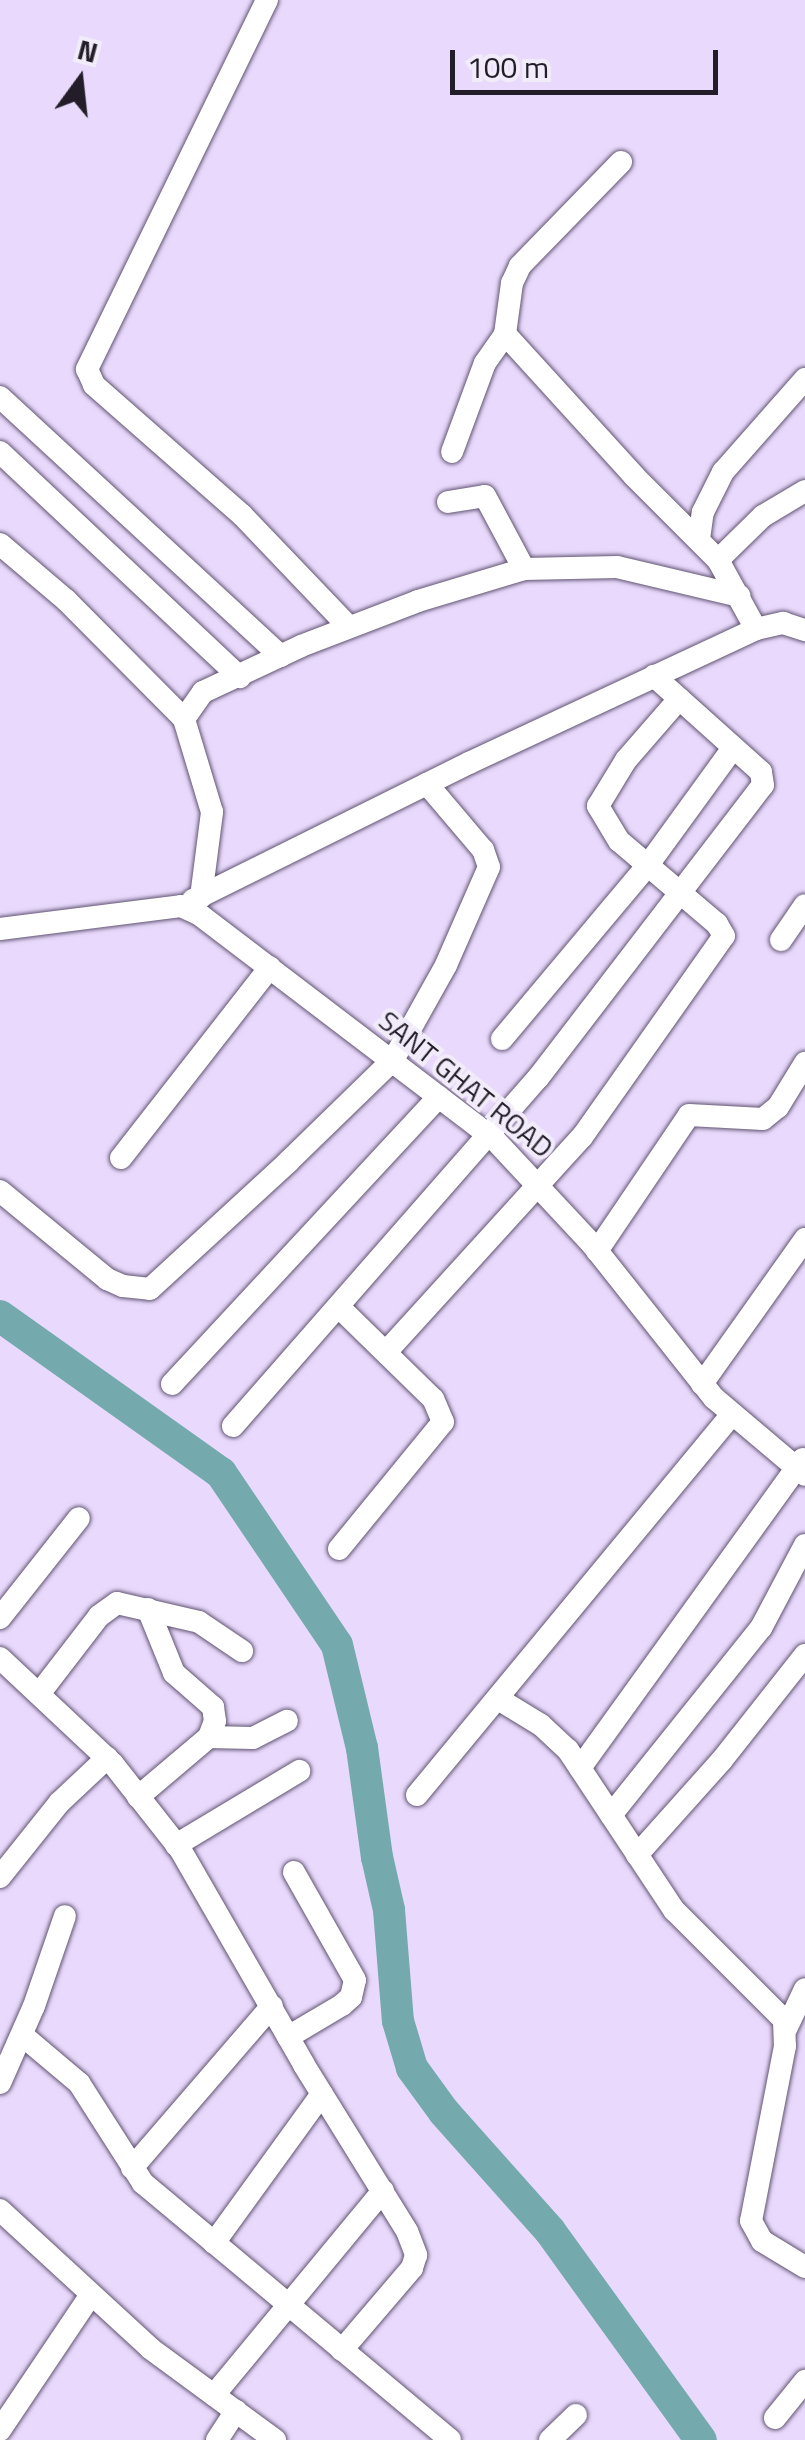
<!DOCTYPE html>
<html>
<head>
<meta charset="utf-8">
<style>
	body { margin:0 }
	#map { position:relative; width:805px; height:2440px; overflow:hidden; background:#e9dafd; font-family:"Titillium Web",sans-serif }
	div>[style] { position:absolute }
	.river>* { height:32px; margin:-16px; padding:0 16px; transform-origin:16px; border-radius:16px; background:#74aaad }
	.roads { filter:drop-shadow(0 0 2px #615471) drop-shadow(0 0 2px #615471) }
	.minor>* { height:22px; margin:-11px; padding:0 11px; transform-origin:11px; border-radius:11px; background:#fff }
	span { translate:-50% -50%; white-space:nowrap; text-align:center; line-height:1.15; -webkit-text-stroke:8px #f2ecfa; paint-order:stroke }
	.street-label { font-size:28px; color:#231d29 }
	.north { position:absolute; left:30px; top:30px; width:100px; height:100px; -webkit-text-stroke:8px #f2ecfa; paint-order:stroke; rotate:15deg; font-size:28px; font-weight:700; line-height:40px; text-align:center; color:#231d29 }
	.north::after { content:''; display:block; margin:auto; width:35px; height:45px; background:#231d29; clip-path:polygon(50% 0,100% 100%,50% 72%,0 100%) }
	.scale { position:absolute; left:450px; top:50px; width:268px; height:45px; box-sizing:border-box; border:5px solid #231d29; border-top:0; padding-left:12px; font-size:30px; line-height:35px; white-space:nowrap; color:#231d29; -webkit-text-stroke:8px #f2ecfa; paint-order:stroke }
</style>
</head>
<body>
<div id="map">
	<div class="river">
		<i style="left:0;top:1316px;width:271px;rotate:35.4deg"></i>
		<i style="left:221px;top:1473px;width:207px;rotate:56deg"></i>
		<i style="left:337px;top:1645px;width:106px;rotate:76.4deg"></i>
		<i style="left:362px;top:1748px;width:110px;rotate:82.2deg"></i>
		<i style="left:377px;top:1857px;width:54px;rotate:77.2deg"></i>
		<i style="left:389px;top:1910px;width:111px;rotate:85.4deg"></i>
		<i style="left:398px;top:2021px;width:49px;rotate:73.4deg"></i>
		<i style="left:412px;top:2068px;width:54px;rotate:54deg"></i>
		<i style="left:444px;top:2112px;width:159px;rotate:48.3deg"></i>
		<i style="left:550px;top:2231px;width:258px;rotate:54.2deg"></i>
	</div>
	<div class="roads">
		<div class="minor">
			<i style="left:267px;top:0;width:411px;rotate:116deg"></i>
			<i style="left:87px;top:369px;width:17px;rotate:66deg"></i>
			<i style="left:94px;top:385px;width:197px;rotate:41.3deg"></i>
			<i style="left:242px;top:515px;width:155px;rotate:46.3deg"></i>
			<i style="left:621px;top:162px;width:145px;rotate:134.2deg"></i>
			<i style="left:520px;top:266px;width:19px;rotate:115deg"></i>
			<i style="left:512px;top:283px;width:51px;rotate:97.8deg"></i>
			<i style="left:505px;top:334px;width:192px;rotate:47.7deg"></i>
			<i style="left:634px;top:476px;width:119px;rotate:45deg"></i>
			<i style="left:718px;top:560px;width:79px;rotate:61.2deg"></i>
			<i style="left:0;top:397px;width:382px;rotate:42.7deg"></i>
			<i style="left:0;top:452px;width:329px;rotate:43.2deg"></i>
			<i style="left:452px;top:452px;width:95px;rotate:-69.7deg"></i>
			<i style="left:485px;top:363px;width:35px;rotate:-55deg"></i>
			<i style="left:448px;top:502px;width:37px;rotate:-9deg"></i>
			<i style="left:485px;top:496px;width:83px;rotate:61.9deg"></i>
			<i style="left:699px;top:539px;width:27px;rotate:-82deg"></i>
			<i style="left:703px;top:512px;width:45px;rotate:-63.4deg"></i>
			<i style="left:723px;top:472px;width:124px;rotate:-48.6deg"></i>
			<i style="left:0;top:544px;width:87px;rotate:40.3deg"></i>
			<i style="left:66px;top:600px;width:168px;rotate:45.2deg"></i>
			<i style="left:718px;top:560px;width:63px;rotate:-44.4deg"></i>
			<i style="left:763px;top:516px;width:49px;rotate:-30.8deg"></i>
			<i style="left:201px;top:897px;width:86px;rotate:-82.6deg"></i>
			<i style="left:212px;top:812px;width:97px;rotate:-106.8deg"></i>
			<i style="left:184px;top:719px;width:33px;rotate:-55deg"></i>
			<i style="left:203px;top:692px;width:108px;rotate:-25.1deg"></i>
			<i style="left:301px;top:646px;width:125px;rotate:-21deg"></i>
			<i style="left:418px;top:601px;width:111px;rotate:-16.8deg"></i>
			<i style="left:524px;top:569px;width:93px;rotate:-1.2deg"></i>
			<i style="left:617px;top:567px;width:126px;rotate:13.3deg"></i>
			<i style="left:193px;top:900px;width:308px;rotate:-26.4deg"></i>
			<i style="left:469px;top:763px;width:317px;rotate:-25deg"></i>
			<i style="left:756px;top:629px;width:28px;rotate:-13deg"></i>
			<i style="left:783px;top:623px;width:23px;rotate:18deg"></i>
			<i style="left:0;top:929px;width:182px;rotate:-7.2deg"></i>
			<i style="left:181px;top:906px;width:21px;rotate:25deg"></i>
			<i style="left:200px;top:915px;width:370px;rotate:37.3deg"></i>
			<i style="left:494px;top:1139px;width:142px;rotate:47deg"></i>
			<i style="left:591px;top:1243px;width:198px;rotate:51.6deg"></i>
			<i style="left:714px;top:1398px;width:119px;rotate:40.2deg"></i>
			<i style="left:781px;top:940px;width:42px;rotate:-55.6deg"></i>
			<i style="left:502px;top:1039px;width:227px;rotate:-50deg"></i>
			<i style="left:648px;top:865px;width:145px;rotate:-54deg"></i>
			<i style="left:121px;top:1158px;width:242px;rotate:-52deg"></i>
			<i style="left:0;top:1191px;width:139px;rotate:39.4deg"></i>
			<i style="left:107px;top:1279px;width:17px;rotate:24deg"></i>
			<i style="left:123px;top:1286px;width:27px;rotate:6deg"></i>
			<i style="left:150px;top:1289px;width:189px;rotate:-42.6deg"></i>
			<i style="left:289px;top:1161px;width:145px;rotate:-44.2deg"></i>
			<i style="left:393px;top:1060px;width:109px;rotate:-60.8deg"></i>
			<i style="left:446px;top:965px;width:107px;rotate:-66.3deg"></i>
			<i style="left:489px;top:867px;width:18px;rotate:-109deg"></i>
			<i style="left:483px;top:850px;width:87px;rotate:-130.3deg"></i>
			<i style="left:597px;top:1251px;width:164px;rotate:-55.9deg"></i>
			<i style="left:689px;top:1115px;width:74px;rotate:3.1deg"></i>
			<i style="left:763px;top:1119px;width:19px;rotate:-39deg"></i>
			<i style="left:778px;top:1107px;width:52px;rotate:-58.5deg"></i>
			<i style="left:387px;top:1351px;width:290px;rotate:-47.7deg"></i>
			<i style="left:582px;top:1137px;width:246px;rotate:-54.8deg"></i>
			<i style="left:724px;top:936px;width:14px;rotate:-120deg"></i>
			<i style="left:717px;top:924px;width:128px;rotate:-139.7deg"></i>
			<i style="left:619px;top:841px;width:41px;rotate:-121deg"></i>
			<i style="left:598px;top:806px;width:54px;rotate:-58.7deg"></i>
			<i style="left:626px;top:760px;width:81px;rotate:-49deg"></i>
			<i style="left:172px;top:1384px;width:392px;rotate:-47.1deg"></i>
			<i style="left:702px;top:1384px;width:178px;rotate:-54.6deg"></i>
			<i style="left:233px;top:1426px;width:463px;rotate:-48.8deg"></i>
			<i style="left:538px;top:1078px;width:369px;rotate:-52.5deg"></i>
			<i style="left:763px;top:785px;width:13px;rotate:-99deg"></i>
			<i style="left:761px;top:772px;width:144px;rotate:-138.1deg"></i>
			<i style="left:339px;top:1549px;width:164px;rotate:-50.7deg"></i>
			<i style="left:443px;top:1422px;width:25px;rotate:-113deg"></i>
			<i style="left:433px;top:1399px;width:130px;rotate:-135.6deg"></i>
			<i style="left:148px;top:1609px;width:69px;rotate:67.9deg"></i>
			<i style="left:174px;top:1673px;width:52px;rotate:41.1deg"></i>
			<i style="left:213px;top:1707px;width:14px;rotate:82deg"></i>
			<i style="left:215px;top:1721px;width:17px;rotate:111deg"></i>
			<i style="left:0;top:1618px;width:127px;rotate:-51.7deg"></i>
			<i style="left:0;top:1658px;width:155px;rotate:43.2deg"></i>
			<i style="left:113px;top:1764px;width:108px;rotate:51.8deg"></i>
			<i style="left:180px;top:1849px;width:249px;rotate:60.1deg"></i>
			<i style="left:304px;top:2065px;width:195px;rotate:58.2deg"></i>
			<i style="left:407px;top:2231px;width:26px;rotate:69deg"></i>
			<i style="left:416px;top:2255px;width:14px;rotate:107deg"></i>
			<i style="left:412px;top:2268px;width:108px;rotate:130.5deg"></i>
			<i style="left:39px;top:1694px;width:98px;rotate:-52.4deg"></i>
			<i style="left:99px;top:1616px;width:22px;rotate:-36deg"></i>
			<i style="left:117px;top:1603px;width:84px;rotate:13deg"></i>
			<i style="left:199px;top:1622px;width:52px;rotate:34deg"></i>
			<i style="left:500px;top:1700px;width:48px;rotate:31.4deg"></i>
			<i style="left:541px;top:1725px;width:37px;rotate:43deg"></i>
			<i style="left:568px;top:1750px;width:192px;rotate:56.5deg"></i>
			<i style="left:674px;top:1910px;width:156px;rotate:45deg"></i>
			<i style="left:784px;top:2020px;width:26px;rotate:88deg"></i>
			<i style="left:785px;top:2046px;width:178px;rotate:101deg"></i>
			<i style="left:751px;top:2221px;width:23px;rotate:61deg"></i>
			<i style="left:762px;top:2241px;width:50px;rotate:31.2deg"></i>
			<i style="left:580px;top:1768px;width:381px;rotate:-54.2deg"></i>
			<i style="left:417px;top:1795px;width:494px;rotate:-50.4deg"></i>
			<i style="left:138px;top:1797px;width:93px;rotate:-40.2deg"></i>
			<i style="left:209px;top:1737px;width:44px;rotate:1.3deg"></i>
			<i style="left:253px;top:1738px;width:38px;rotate:-27deg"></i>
			<i style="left:611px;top:1815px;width:240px;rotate:-51.3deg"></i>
			<i style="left:761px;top:1628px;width:94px;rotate:-62.1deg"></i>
			<i style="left:176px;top:1845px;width:144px;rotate:-31deg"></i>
			<i style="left:637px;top:1855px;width:127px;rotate:-48.2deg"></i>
			<i style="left:722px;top:1760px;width:134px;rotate:-51.7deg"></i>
			<i style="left:0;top:1877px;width:95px;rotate:-51.4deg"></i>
			<i style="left:59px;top:1803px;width:66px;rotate:-43.2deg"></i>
			<i style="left:786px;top:2029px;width:44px;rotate:-64.6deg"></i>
			<i style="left:22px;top:2035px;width:75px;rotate:40.1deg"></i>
			<i style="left:79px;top:2083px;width:119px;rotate:57.4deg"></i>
			<i style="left:143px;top:2183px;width:400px;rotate:39.9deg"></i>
			<i style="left:288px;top:2037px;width:63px;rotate:-30.7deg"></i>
			<i style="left:342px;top:2005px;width:12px;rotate:-42deg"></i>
			<i style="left:351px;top:1997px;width:17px;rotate:-77deg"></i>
			<i style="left:355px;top:1980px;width:124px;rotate:-119.5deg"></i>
			<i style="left:0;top:2083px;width:84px;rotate:-66.2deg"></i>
			<i style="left:34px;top:2006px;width:95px;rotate:-71deg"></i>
			<i style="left:132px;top:2168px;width:214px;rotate:-49.2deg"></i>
			<i style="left:0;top:2210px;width:205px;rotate:42.6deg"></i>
			<i style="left:151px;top:2349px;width:154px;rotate:36.3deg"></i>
			<i style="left:214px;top:2243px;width:184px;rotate:-54.1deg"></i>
			<i style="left:214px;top:2395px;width:265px;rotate:-50.4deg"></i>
			<i style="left:775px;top:2418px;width:48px;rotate:-51deg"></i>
			<i style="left:0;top:2430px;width:161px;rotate:-56.1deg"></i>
			<i style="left:217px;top:2440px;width:35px;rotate:-57deg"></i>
			<i style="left:550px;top:2440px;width:36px;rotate:-44deg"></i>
		</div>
	</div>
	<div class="street-label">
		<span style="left:466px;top:1084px;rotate:39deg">SANT GHAT ROAD</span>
	</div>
	<div class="north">N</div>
	<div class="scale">100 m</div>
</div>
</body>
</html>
